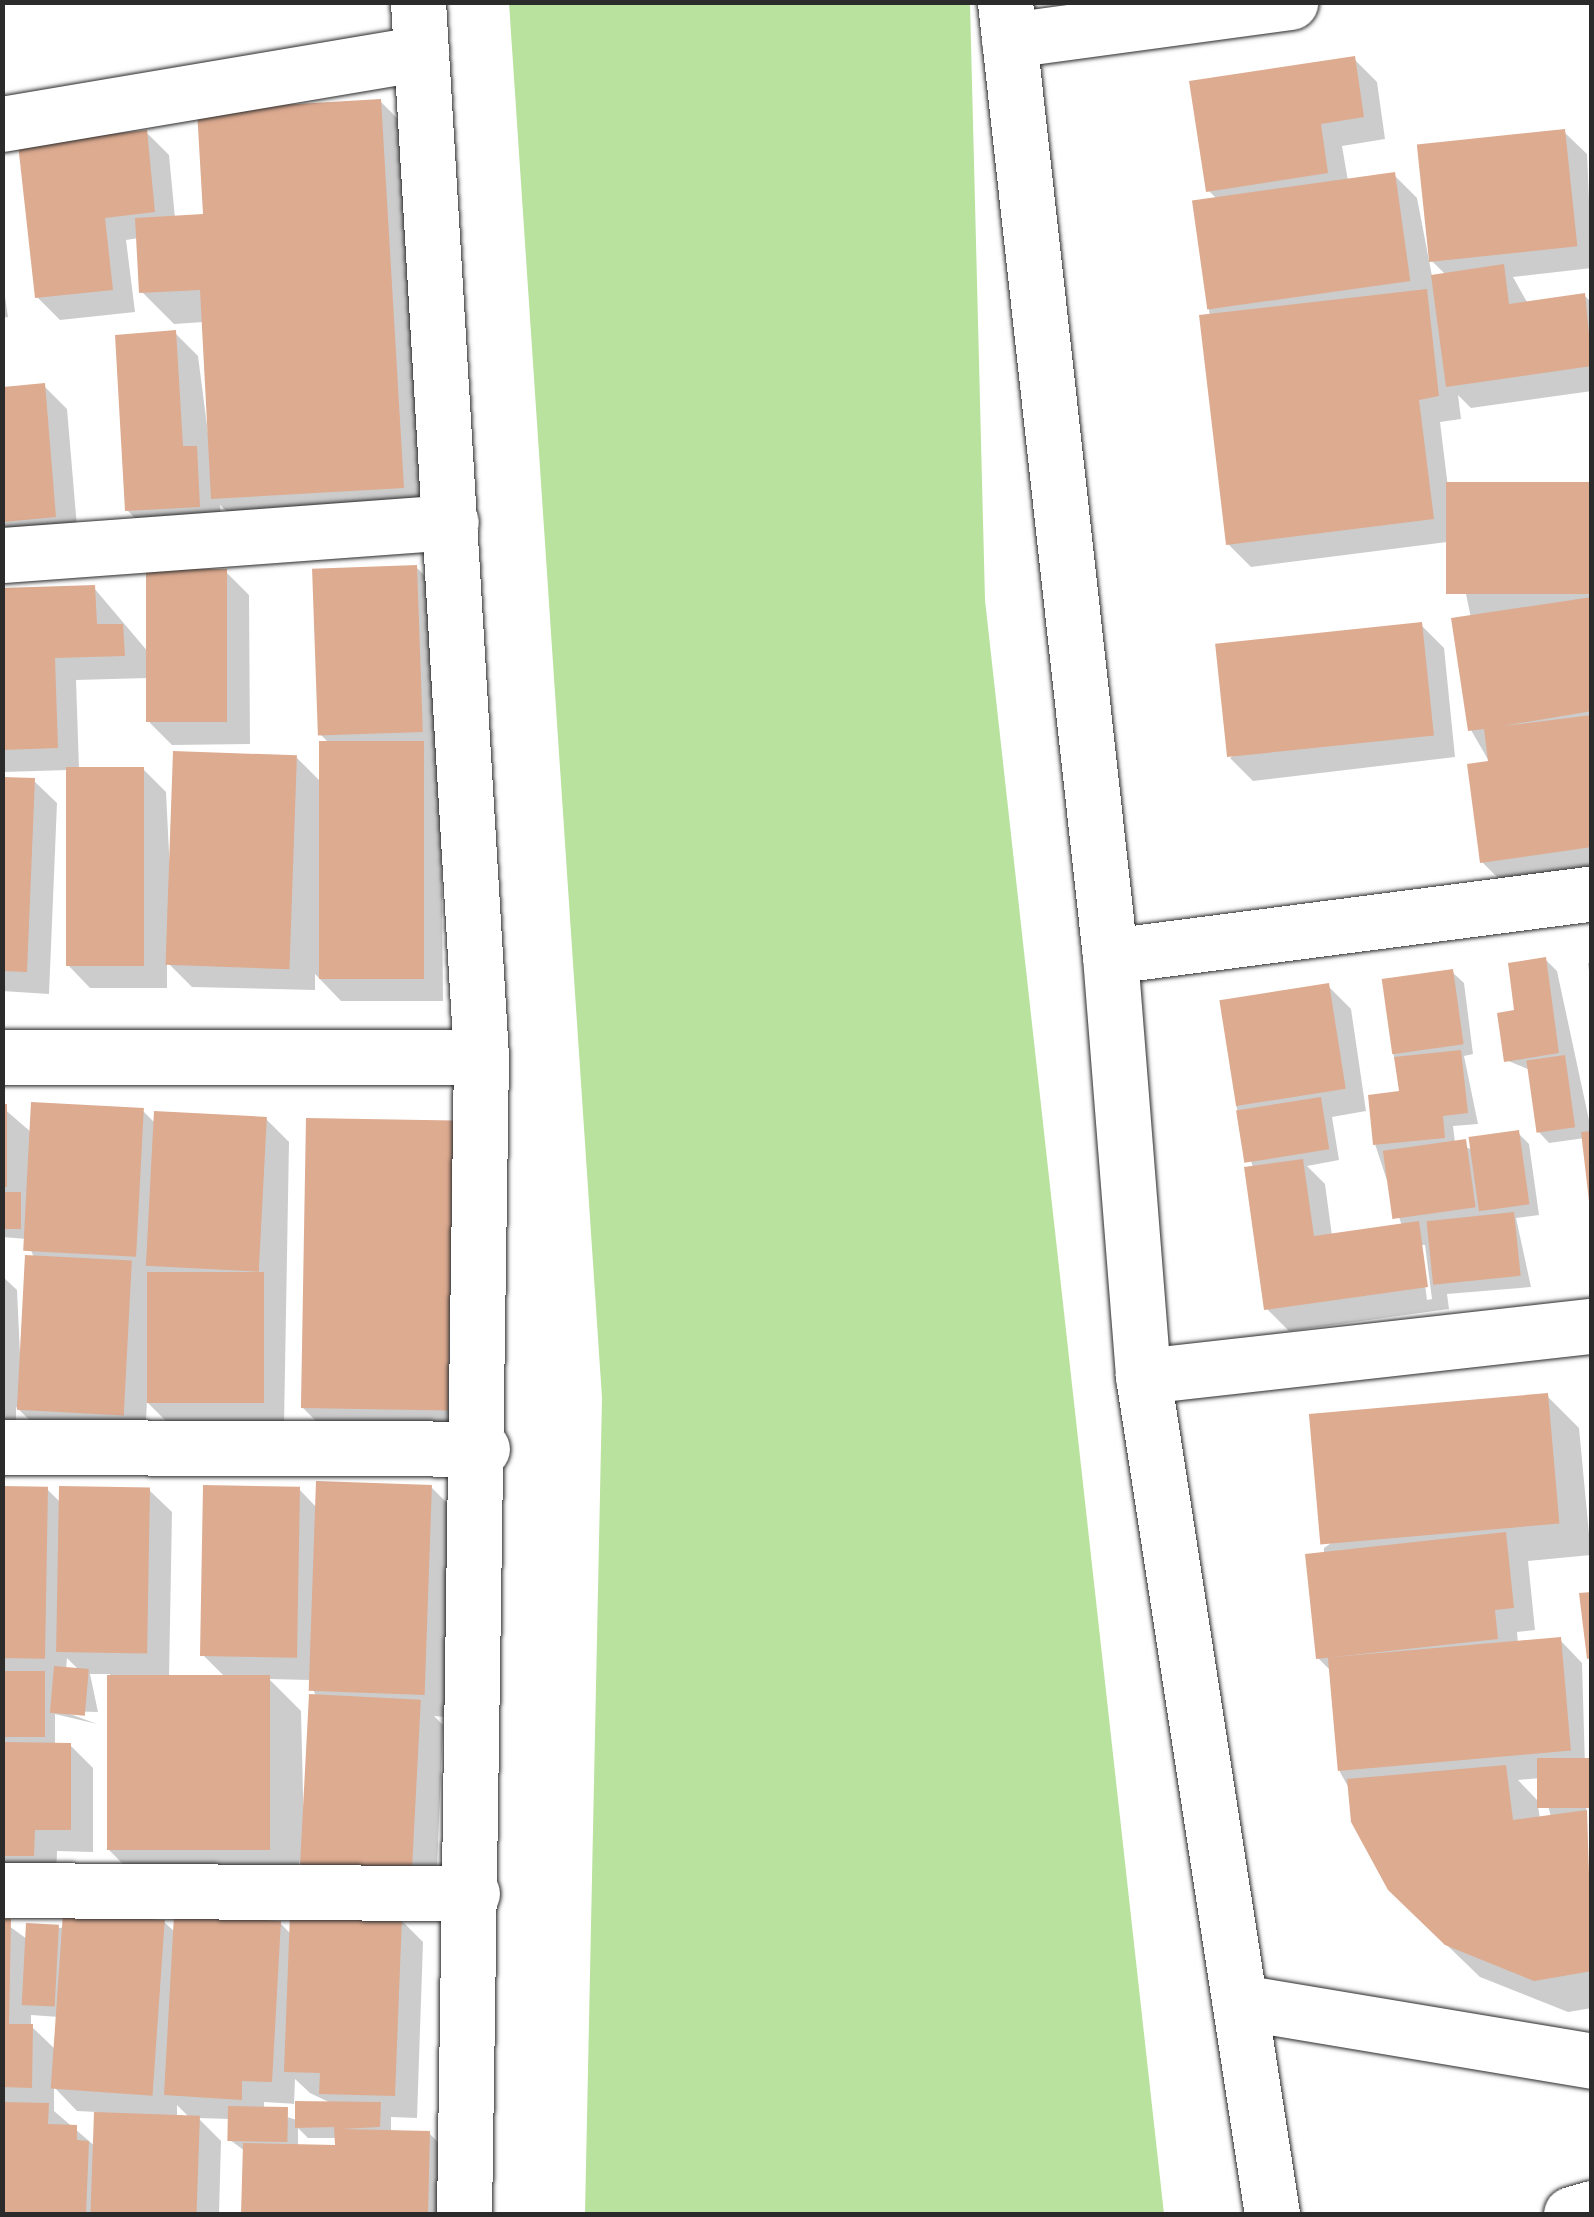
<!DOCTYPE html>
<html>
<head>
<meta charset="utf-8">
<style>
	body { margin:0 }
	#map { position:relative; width:1594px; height:2217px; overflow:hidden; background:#fff; font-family:Mynerve,sans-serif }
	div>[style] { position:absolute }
	.green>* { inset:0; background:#b9e29e }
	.shadow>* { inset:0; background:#0003 }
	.building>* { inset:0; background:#ddab90; transform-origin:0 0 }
	.roads { filter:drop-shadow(0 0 2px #2b2b2b) drop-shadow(0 0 2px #2b2b2b) }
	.street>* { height:55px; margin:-27.5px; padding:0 27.5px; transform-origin:27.5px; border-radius:27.5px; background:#fff }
	.secondary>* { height:55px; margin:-27.5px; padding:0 27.5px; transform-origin:27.5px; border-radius:27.5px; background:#fff }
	span { translate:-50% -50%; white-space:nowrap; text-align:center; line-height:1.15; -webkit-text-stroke:8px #fff; paint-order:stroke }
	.frame { position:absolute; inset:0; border:5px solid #2b2b2b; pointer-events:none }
</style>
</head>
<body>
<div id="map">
	<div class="green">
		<i style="clip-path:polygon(509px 3px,970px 3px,985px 600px,1164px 2214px,585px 2214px,602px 1398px)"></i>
	</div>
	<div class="shadow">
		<i style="clip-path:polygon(1354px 59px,1377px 82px,1385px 139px,1342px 146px,1348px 181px,1394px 175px,1417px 198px,1437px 302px,1446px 275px,1431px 260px,1564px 132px,1587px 154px,1592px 268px,1513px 277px,1528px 304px,1585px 296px,1592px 303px,1592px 391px,1471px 408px,1458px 395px,1461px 419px,1440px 422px,1450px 504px,1592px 484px,1592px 872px,1505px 885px,1482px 862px,1490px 763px,1471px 730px,1471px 618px,1455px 541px,1251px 567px,1228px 544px,1209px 309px,1218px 200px,1209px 191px)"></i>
		<i style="clip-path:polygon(380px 101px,413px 134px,435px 519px,246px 530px,220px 505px,222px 529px,150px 533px,127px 510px,175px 333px,198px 356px,212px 464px,204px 322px,174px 324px,142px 292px,139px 238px,126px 240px,135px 312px,60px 320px,37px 297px,146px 132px,169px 155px,175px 218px,206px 217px)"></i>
		<i style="clip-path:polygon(2px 276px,8px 317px,2px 318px)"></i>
		<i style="clip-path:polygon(44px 386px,67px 409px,78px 539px,2px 545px,2px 389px)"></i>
		<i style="clip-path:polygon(416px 567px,439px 590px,443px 1001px,341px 1001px,315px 974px,315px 990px,192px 987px,167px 962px,167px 988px,90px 988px,68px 965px,68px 770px,3px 772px,2px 591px,94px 588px,149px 653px,226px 572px,249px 595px,250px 744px,172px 745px,150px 723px,149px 678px,76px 680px,79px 769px,143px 769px,166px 792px,171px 892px,296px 757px,321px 782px,329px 743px,321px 735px)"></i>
		<i style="clip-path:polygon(1421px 625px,1444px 648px,1455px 757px,1253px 781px,1230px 758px)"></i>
		<i style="clip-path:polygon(2px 779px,34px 781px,57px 803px,49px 994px,2px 991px)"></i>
		<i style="clip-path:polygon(1546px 960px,1557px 971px,1592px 1134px,1592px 1201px,1585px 1138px,1549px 1143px,1538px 1131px,1530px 1070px,1506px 1060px,1516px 1012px)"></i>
		<i style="clip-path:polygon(1588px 963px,1592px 963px,1592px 994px)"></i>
		<i style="clip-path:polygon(evenodd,1452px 972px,1464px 983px,1473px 1054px,1464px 1056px,1478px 1124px,1453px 1126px,1455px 1143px,1473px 1150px,1518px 1133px,1529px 1144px,1539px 1215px,1516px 1218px,1531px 1287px,1447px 1294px,1449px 1309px,1289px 1331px,1267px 1309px,1253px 1168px,1236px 1105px,1328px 986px,1351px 1009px,1366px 1111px,1332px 1117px,1339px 1160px,1307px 1166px,1325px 1184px,1332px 1236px,1402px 1226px,1375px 1144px,1402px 1094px,1393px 1052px,1452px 972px,1420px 1245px,1425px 1245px,1432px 1299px,1427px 1300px,1420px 1245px)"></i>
		<i style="clip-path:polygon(2px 1107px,32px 1133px,142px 1110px,155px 1123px,266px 1119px,289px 1142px,284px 1426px,170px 1425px,147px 1402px,145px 1438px,42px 1432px,16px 1407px,16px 1431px,2px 1431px,2px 1276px,17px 1290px,21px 1376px,34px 1258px,27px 1239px,2px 1237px)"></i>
		<i style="clip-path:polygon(452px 1123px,478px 1442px,334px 1439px,302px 1407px)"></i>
		<i style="clip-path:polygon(evenodd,1547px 1396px,1579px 1428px,1591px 1555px,1528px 1561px,1535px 1630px,1517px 1632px,1518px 1644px,1560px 1640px,1582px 1663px,1592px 2008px,1568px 2012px,1480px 1977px,1423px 1922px,1340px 1772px,1331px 1671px,1318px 1658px,1324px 1548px,1547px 1396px,1541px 1778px,1551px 1817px,1540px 1819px,1537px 1800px,1518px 1780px,1541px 1778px)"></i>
		<i style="clip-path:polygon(evenodd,431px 1487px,454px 1510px,445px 1717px,434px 1716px,443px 1725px,436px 1892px,325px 1887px,299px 1861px,299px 1882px,140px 1881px,108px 1849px,110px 1674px,90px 1674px,98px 1712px,62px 1711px,97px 1724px,55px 1714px,55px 1745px,70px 1745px,93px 1768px,93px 1852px,57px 1851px,56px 1877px,2px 1877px,2px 1489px,47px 1489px,62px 1504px,149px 1490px,172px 1512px,169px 1678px,226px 1678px,203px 1655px,299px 1489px,317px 1508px,431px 1487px,67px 1658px,79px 1670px,66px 1670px,67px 1658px,431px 1487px,269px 1679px,310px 1680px,316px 1697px,304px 1833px,301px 1711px,269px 1679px)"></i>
		<i style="clip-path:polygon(evenodd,401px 1920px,423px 1942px,417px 2118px,391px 2117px,391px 2132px,429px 2133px,461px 2166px,460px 2214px,244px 2214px,245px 2151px,230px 2140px,230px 2119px,198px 2118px,221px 2141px,219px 2214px,2px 2214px,2px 1921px,27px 1939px,58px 1928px,164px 1922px,176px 1933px,280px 1923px,292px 1935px,401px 1920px,31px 2015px,59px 2017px,57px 2051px,31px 2026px,31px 2015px,401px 1920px,295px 2079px,310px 2093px,333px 2104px,294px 2104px,295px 2079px,401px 1920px,54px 2087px,77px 2111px,97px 2112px,96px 2147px,54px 2111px,54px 2087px,401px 1920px,264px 2102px,297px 2104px,297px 2120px,264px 2110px,264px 2102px,401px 1920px,177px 2105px,190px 2118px,177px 2117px,177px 2105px,401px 1920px,298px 2128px,308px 2138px,337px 2138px,337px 2148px,298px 2147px,298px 2128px)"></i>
	</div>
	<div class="building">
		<i style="clip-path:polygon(1355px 56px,1364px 117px,1321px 124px,1328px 173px,1206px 192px,1189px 81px)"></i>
		<i style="clip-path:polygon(381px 99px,404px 488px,211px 499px,200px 290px,139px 293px,135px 218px,203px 214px,197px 110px)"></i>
		<i style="left:1565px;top:129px;width:118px;height:149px;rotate:84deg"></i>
		<i style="clip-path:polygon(147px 130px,155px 212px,105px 218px,113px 290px,35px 298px,18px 144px)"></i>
		<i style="left:1395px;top:172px;width:110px;height:205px;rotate:82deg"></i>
		<i style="clip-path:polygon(1504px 264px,1509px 304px,1585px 293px,1592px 366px,1446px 387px,1431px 275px)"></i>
		<i style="clip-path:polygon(1427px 289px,1439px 396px,1419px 400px,1434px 519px,1226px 545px,1199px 315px)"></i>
		<i style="clip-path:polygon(176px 330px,183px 446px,197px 446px,200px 507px,125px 511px,115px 335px)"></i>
		<i style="clip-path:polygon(45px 383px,56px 517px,3px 522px,3px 387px)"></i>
		<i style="left:1592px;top:482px;width:112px;height:146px;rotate:90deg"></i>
		<i style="left:417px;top:565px;width:167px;height:105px;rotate:88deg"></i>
		<i style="left:227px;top:569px;width:153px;height:81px;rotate:90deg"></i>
		<i style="clip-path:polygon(95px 585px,97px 624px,123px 624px,125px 656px,55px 658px,58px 748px,2px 750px,2px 588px)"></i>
		<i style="clip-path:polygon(1592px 597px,1592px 711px,1503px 726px,1592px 715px,1592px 847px,1480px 863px,1467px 764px,1488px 761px,1484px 729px,1468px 731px,1451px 618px)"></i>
		<i style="left:1422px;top:622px;width:114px;height:208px;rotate:84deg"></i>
		<i style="left:319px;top:741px;width:105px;height:238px"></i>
		<i style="left:173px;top:751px;width:124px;height:214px;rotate:2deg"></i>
		<i style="left:66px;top:767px;width:78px;height:199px"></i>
		<i style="clip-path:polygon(2px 777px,35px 778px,27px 972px,2px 971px)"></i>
		<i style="clip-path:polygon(1546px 957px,1559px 1053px,1504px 1062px,1497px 1013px,1514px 1010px,1508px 963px)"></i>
		<i style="left:1453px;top:969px;width:76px;height:72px;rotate:82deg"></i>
		<i style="left:1329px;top:983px;width:107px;height:111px;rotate:81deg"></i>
		<i style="clip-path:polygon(1461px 1050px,1468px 1113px,1443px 1116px,1445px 1138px,1373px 1145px,1368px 1095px,1399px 1091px,1394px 1057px)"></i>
		<i style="left:1565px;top:1055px;width:73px;height:39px;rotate:82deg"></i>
		<i style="left:1321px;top:1097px;width:53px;height:86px;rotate:81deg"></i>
		<i style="left:31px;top:1102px;width:113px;height:149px;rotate:3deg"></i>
		<i style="left:2px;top:1104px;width:5px;height:83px"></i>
		<i style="left:154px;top:1111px;width:113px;height:155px;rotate:3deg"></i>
		<i style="left:306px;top:1118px;width:147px;height:290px;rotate:1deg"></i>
		<i style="left:1519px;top:1130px;width:75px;height:51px;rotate:82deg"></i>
		<i style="clip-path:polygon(1592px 1131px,1592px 1201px,1589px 1201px,1581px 1132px)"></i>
		<i style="left:1466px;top:1139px;width:69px;height:84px;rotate:82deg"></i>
		<i style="clip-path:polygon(1303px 1159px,1314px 1236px,1419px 1221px,1428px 1287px,1264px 1310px,1244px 1167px)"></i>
		<i style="left:2px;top:1192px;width:19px;height:37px"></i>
		<i style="left:1514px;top:1212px;width:64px;height:88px;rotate:84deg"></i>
		<i style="left:25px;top:1255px;width:107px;height:155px;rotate:3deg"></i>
		<i style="left:147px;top:1272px;width:117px;height:131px"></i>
		<i style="left:1548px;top:1393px;width:131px;height:240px;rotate:85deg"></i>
		<i style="left:316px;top:1481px;width:116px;height:210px;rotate:2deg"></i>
		<i style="left:203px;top:1485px;width:97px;height:171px;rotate:1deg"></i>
		<i style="left:2px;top:1486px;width:46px;height:172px;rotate:1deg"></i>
		<i style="left:59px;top:1486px;width:91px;height:166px;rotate:1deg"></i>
		<i style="clip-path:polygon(1506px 1532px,1514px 1608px,1495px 1610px,1498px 1639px,1316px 1659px,1305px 1554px)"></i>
		<i style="clip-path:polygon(1592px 1592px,1592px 1658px,1587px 1659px,1579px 1593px)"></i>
		<i style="left:1561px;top:1637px;width:114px;height:234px;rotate:85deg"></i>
		<i style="left:54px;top:1666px;width:35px;height:47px;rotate:5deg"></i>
		<i style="left:2px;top:1671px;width:43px;height:66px"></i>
		<i style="left:107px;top:1675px;width:163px;height:175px"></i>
		<i style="left:309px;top:1694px;width:112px;height:171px;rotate:3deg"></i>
		<i style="clip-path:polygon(2px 1742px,71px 1743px,71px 1830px,35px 1830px,34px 1856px,2px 1856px)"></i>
		<i style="left:1592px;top:1758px;width:50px;height:55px;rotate:90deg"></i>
		<i style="clip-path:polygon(1506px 1765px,1513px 1820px,1587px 1810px,1592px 1971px,1534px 1981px,1445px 1945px,1388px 1890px,1351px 1822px,1347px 1779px)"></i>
		<i style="left:63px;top:1913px;width:102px;height:176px;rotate:4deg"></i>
		<i style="clip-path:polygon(290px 1913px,402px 1917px,395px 2096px,319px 2094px,320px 2073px,284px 2072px)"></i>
		<i style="clip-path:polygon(174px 1915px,281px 1921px,272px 2082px,242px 2081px,242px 2100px,164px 2095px)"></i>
		<i style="clip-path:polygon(2px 1919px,11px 1919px,9px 2024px,33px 2024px,32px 2088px,2px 2087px)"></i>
		<i style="left:26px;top:1923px;width:33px;height:82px;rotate:3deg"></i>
		<i style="clip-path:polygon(295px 2101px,381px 2102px,380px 2127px,341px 2129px,430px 2131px,428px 2214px,241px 2214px,243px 2143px,335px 2145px,334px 2127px,295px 2128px)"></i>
		<i style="clip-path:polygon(2px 2102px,49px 2103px,48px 2124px,77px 2125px,77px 2140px,89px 2141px,86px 2214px,2px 2214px)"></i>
		<i style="left:228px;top:2106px;width:60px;height:35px;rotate:1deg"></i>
		<i style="left:94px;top:2112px;width:106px;height:102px;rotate:2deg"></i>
	</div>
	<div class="roads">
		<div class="street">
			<i style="left:1009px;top:40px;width:284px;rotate:-7.7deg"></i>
			<i style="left:2px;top:124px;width:425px;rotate:-9.6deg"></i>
			<i style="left:2px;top:555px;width:450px;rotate:-4.2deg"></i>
			<i style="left:1110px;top:956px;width:486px;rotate:-7.4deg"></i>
			<i style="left:2px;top:1057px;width:479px"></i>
			<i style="left:1143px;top:1376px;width:452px;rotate:-6.4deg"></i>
			<i style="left:2px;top:1447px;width:480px;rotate:0.2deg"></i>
			<i style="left:2px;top:1890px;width:470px;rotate:0.4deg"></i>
			<i style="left:1240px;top:2002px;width:357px;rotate:9.5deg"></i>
			<i style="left:1571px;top:2214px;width:22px;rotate:-16deg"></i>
		</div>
		<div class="secondary">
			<i style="left:418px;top:2px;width:1057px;rotate:86.58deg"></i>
			<i style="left:481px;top:1057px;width:1157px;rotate:90.84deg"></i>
			<i style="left:1005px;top:2px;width:960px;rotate:83.72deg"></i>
			<i style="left:1110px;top:956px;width:421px;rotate:85.5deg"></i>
			<i style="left:1143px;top:1376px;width:848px;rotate:81.25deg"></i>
		</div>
	</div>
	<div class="frame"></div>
</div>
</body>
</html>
